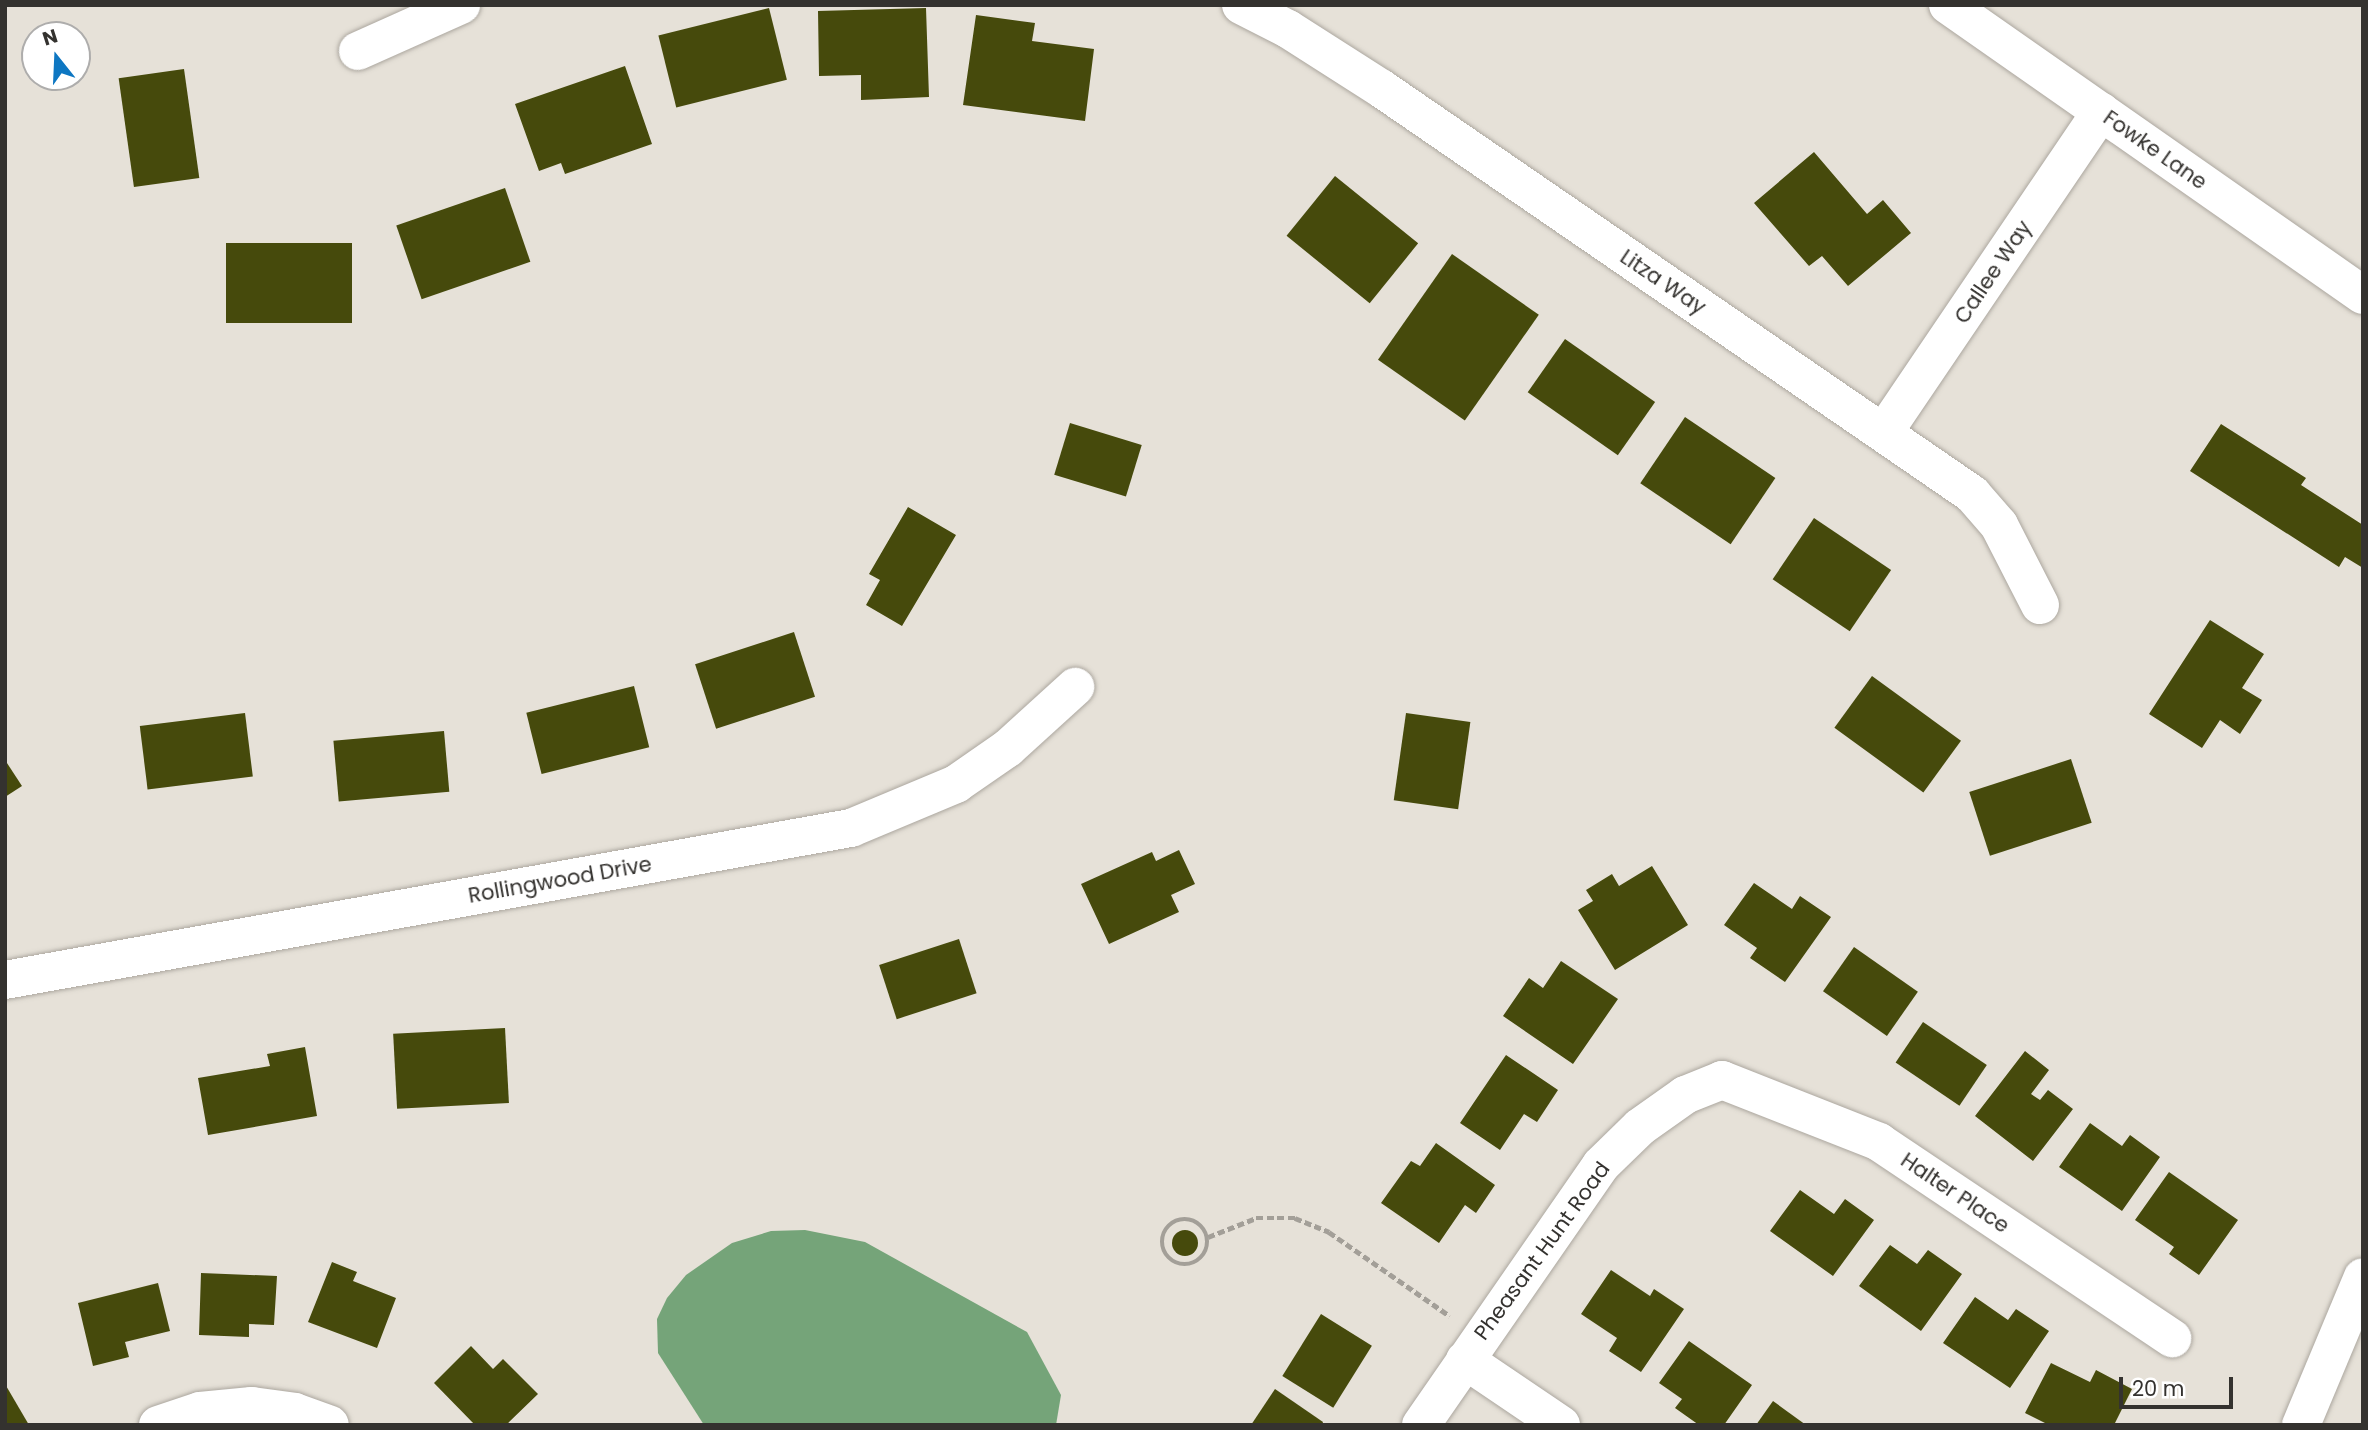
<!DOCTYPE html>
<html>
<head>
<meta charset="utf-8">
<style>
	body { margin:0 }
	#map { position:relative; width:2368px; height:1430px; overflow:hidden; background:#e6e1d8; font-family:Poppins,sans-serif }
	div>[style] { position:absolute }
	.water>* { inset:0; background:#75a479 }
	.building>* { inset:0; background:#464a0c; transform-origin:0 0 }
	.round { border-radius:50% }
	.path>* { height:4.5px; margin-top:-2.25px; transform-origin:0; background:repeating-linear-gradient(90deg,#a39f98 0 7px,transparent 0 10.5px) }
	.path>.ring { margin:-2.25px; padding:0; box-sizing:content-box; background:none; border:4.5px solid #a39f98; border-radius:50% }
	.roads { filter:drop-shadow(0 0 2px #aca79f) drop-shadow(0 0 2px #aca79f) }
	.minor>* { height:38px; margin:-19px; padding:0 19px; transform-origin:19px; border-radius:19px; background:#fff }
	span { translate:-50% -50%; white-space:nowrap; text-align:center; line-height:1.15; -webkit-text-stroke:7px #fff; paint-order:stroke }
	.street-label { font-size:21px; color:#34322f }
	.frame { position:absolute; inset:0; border:7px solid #34322f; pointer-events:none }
	.north { position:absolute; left:21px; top:21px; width:70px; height:70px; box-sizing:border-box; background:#fff; border:2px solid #aeadac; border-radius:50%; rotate:342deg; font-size:19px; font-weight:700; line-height:28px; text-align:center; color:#34322f }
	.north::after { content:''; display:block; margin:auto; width:24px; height:32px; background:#0e77c2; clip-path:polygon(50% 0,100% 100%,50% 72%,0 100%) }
	.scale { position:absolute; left:2119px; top:1377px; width:114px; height:32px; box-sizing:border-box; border:4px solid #34322f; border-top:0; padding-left:9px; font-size:21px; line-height:24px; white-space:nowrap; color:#34322f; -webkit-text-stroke:5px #fff; paint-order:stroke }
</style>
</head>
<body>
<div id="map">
	<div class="water">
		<i style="clip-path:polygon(805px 1230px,865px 1242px,1027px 1332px,1061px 1395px,1056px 1425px,704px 1425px,658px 1353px,657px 1319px,667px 1298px,686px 1275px,732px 1243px,771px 1231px)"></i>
	</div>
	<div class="building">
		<i style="left:769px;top:8px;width:74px;height:114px;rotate:76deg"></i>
		<i style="clip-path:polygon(926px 8px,929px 97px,861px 100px,861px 75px,819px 76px,818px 11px)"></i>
		<i style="clip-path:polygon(976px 15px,1035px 23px,1032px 41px,1094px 49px,1085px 121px,963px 105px)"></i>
		<i style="clip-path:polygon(625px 66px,652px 144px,565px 174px,561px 163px,539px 171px,515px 104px)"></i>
		<i style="left:184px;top:69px;width:110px;height:66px;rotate:82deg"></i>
		<i style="clip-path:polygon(1814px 152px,1867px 214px,1883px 200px,1911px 233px,1848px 286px,1822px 256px,1809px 266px,1754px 203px)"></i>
		<i style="left:1335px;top:176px;width:107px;height:77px;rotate:39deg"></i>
		<i style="left:505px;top:188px;width:78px;height:115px;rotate:71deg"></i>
		<i style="left:226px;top:243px;width:126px;height:80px"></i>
		<i style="left:1452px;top:254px;width:106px;height:129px;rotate:35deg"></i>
		<i style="left:1565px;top:339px;width:110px;height:65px;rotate:35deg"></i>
		<i style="left:1685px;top:417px;width:109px;height:80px;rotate:34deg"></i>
		<i style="left:1070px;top:423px;width:75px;height:54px;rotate:17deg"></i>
		<i style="clip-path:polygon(2221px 424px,2306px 478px,2301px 485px,2363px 525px,2363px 568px,2345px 557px,2339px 567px,2190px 471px)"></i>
		<i style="clip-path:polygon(908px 507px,956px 535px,902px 626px,866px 605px,880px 580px,869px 574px)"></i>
		<i style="left:1814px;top:518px;width:93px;height:74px;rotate:34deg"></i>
		<i style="clip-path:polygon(2210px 620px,2264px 654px,2242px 688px,2262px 700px,2240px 734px,2220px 720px,2202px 748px,2149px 714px)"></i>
		<i style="left:794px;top:632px;width:68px;height:104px;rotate:72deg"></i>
		<i style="left:1872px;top:676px;width:110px;height:64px;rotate:36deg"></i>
		<i style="left:634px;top:686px;width:63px;height:111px;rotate:76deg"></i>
		<i style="left:245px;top:713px;width:64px;height:106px;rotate:83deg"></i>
		<i style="left:1406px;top:713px;width:65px;height:88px;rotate:8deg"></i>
		<i style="left:444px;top:731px;width:61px;height:111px;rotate:85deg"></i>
		<i style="left:2071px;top:759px;width:67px;height:107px;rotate:72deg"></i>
		<i style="clip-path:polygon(5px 760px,22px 786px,5px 797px)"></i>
		<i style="clip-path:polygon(1179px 850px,1195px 884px,1171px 895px,1179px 912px,1109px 944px,1081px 884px,1152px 852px,1156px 861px)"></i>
		<i style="clip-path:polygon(1652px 866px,1688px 925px,1615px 970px,1578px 910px,1593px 901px,1586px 890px,1612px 874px,1619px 886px)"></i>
		<i style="clip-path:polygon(1754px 883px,1792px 909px,1800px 896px,1831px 917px,1785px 982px,1750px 958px,1757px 948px,1724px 925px)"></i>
		<i style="left:959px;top:939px;width:57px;height:84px;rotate:72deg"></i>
		<i style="left:1854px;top:947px;width:78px;height:54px;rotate:35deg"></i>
		<i style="clip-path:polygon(1561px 961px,1618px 999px,1573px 1064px,1503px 1016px,1529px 978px,1543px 988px)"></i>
		<i style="left:1923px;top:1022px;width:77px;height:49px;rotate:34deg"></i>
		<i style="left:505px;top:1028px;width:75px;height:112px;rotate:87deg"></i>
		<i style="clip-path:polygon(305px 1047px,317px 1116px,208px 1135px,198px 1078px,270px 1066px,267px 1054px)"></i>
		<i style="clip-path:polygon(2025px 1051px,2049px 1070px,2031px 1094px,2040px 1100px,2048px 1090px,2073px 1109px,2033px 1161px,1975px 1116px)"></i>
		<i style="clip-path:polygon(1506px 1055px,1558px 1090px,1537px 1122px,1524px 1114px,1500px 1150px,1460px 1123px)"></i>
		<i style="clip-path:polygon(2090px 1123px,2122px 1146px,2130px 1135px,2160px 1157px,2122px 1211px,2059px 1167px)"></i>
		<i style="clip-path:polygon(1436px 1143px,1495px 1185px,1476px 1213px,1465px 1205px,1439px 1243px,1381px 1203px,1411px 1161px,1420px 1166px)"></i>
		<i style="clip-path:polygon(2169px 1172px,2238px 1220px,2199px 1275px,2169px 1254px,2174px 1247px,2135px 1220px)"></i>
		<i style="clip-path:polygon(1800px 1190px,1834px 1214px,1845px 1199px,1874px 1220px,1833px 1276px,1770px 1231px)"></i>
		<i class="round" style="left:1172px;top:1230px;width:26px;height:26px"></i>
		<i style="clip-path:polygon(1890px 1245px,1917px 1264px,1928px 1250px,1962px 1274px,1921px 1331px,1859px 1286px)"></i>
		<i style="clip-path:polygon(332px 1262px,357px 1272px,353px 1281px,396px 1298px,377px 1348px,308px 1322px)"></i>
		<i style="clip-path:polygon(1611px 1270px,1650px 1296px,1654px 1289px,1684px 1309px,1641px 1372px,1609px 1351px,1617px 1338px,1581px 1314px)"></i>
		<i style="clip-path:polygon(201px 1273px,277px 1276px,274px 1325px,249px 1324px,249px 1337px,199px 1335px)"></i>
		<i style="clip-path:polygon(158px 1283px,170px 1331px,125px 1342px,129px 1357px,93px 1366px,78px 1303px)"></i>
		<i style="clip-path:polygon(1975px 1297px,2008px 1320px,2016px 1309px,2049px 1331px,2010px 1388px,1943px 1343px)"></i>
		<i style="left:1321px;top:1314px;width:60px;height:73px;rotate:32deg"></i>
		<i style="clip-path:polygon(1689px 1341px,1752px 1385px,1724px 1425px,1699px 1425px,1675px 1408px,1682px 1399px,1659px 1383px)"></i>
		<i style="clip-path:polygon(471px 1346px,493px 1369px,503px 1359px,538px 1394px,506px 1425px,475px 1425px,434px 1383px)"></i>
		<i style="clip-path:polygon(2051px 1363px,2090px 1382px,2096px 1370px,2132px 1389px,2114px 1425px,2049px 1425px,2025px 1413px)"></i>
		<i style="clip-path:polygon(5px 1384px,29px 1425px,5px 1425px)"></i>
		<i style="clip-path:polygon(1275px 1389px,1323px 1422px,1322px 1425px,1251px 1425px)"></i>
		<i style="clip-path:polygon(1773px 1401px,1806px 1425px,1756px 1425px)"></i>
	</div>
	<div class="path">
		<i class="ring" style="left:1162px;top:1219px;width:41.5px;height:41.5px"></i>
		<i style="left:1208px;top:1237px;width:52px;rotate:-21.6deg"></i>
		<i style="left:1256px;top:1218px;width:39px"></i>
		<i style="left:1295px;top:1218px;width:37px;rotate:22deg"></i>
		<i style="left:1329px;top:1232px;width:147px;rotate:34.8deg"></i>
	</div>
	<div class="roads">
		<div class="minor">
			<i style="left:1241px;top:5px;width:53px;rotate:27.1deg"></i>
			<i style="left:1288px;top:29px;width:112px;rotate:32.6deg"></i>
			<i style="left:1382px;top:89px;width:716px;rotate:34.47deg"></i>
			<i style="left:1972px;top:494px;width:41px;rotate:48.9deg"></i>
			<i style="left:1999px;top:525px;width:90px;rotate:62.9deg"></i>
			<i style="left:1948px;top:5px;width:506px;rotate:34.95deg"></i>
			<i style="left:358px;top:51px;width:113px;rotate:-24.1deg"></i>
			<i style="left:1884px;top:432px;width:387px;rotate:-55.9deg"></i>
			<i style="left:5px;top:980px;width:860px;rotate:-10.19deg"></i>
			<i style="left:851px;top:828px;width:114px;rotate:-22.7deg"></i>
			<i style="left:956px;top:784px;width:63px;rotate:-34.7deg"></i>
			<i style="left:1008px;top:748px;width:91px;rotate:-42.3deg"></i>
			<i style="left:1465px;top:1360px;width:116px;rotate:34.1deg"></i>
			<i style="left:158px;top:1425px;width:44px;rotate:-18.4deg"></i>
			<i style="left:200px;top:1411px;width:52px;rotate:-5.5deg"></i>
			<i style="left:252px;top:1406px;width:43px;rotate:7.9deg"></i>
			<i style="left:295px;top:1412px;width:37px;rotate:20deg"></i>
			<i style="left:1421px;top:1425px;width:316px;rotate:-55.3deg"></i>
			<i style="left:1601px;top:1165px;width:54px;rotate:-44.3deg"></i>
			<i style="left:1640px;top:1127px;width:55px;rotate:-35.4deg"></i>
			<i style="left:1685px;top:1095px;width:40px;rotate:-22deg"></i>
			<i style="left:1722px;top:1080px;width:169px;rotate:21.5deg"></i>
			<i style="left:1879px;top:1142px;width:353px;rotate:33.8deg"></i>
			<i style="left:2301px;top:1425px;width:160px;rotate:-67.3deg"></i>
		</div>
	</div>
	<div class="street-label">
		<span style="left:2155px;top:150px;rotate:35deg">Fowke Lane</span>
		<span style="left:1993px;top:272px;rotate:-56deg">Callee Way</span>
		<span style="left:1663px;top:282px;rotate:34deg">Litza Way</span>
		<span style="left:560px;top:880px;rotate:-10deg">Rollingwood Drive</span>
		<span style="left:1955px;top:1193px;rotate:34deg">Halter Place</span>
		<span style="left:1542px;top:1251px;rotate:-54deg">Pheasant Hunt Road</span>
	</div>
	<div class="frame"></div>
	<div class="north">N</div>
	<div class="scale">20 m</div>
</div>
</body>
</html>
